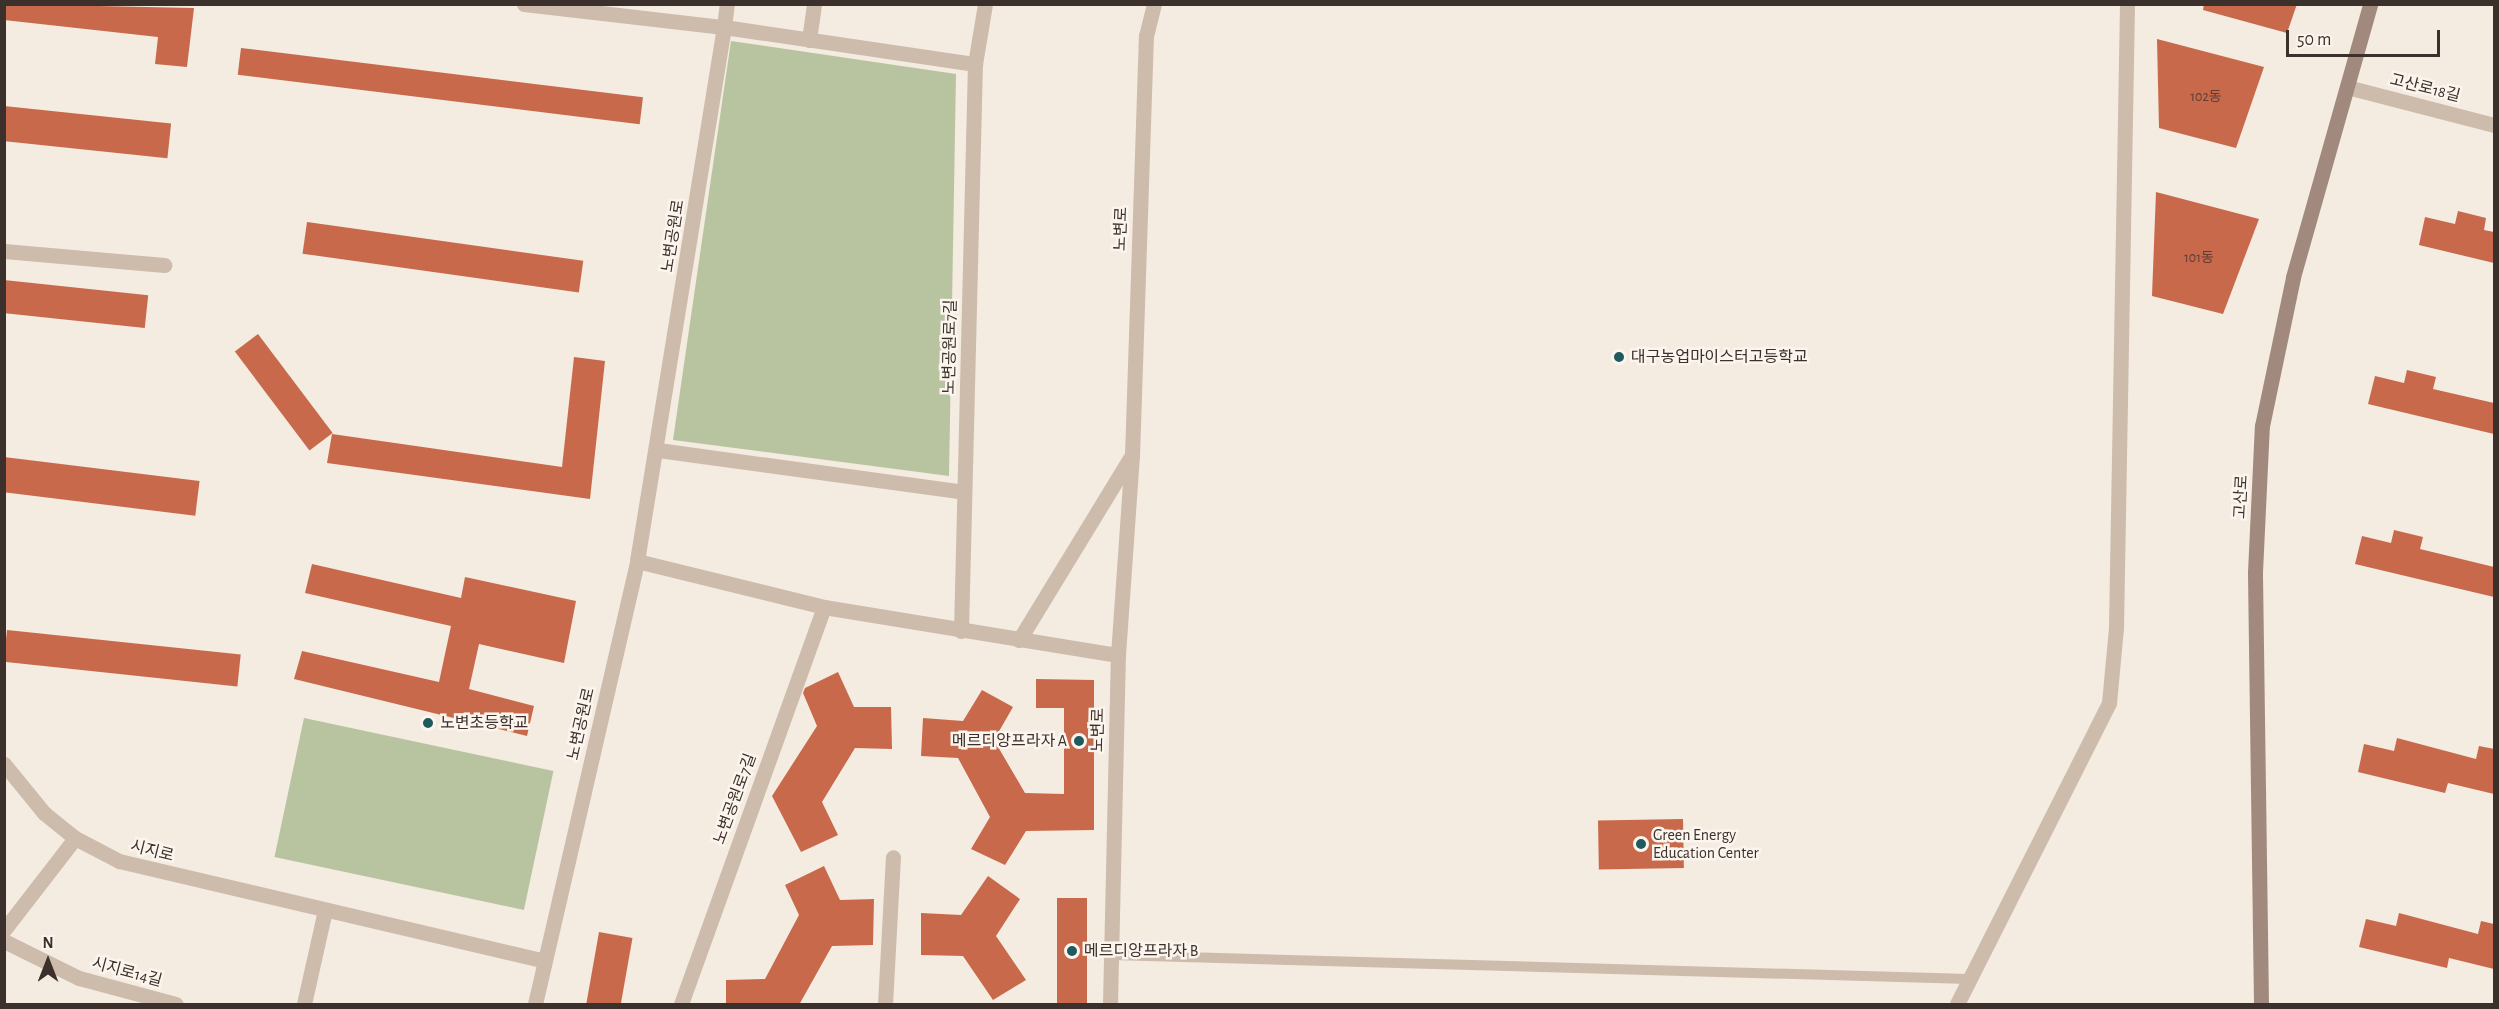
<!DOCTYPE html>
<html>
<head>
<meta charset="utf-8">
<style>
	body { margin:0 }
	#map { position:relative; width:2499px; height:1009px; overflow:hidden; background:#f4ebe1; font-family:"Alegreya Sans","Noto Sans KR",sans-serif }
	div>[style] { position:absolute }
	.green>* { inset:0; background:#b8c4a0; transform-origin:0 0 }
	.building>* { inset:0; background:#c8694b; transform-origin:0 0 }
	.service>* { height:10px; margin:-5px; padding:0 5px; transform-origin:5px; border-radius:5px; background:#cdbbac }
	.minor>* { height:15px; margin:-7.5px; padding:0 7.5px; transform-origin:7.5px; border-radius:7.5px; background:#cdbbac }
	.tertiary>* { height:15px; margin:-7.5px; padding:0 7.5px; transform-origin:7.5px; border-radius:7.5px; background:#cdbbac }
	.secondary>* { height:15px; margin:-7.5px; padding:0 7.5px; transform-origin:7.5px; border-radius:7.5px; background:#a18a7d }
	.dots>* { width:16px; height:16px; translate:-50% -50%; box-sizing:border-box; border:3px solid #fbf5ee; border-radius:50% }
	span { translate:-50% -50%; white-space:nowrap; text-align:center; line-height:1.15; -webkit-text-stroke:5px #fbf5ee; paint-order:stroke }
	.number-label { font-size:14px; color:#5e3e33 }
	.number-label span { -webkit-text-stroke-width:0 }
	.street-label { font-size:16px; color:#3b302b }
	.poi-label { font-size:16px; color:#3b302b }
	.left { translate:0 -50%; text-align:left }
	.right { translate:-100% -50%; text-align:right }
	.frame { position:absolute; inset:0; border:6px solid #3b302b; pointer-events:none }
	.north { position:absolute; left:18px; top:931px; width:60px; height:60px; -webkit-text-stroke:4px #fbf5ee; paint-order:stroke; rotate:0deg; font-size:16px; font-weight:700; line-height:24px; text-align:center; color:#3b302b }
	.north::after { content:''; display:block; margin:auto; width:21px; height:27px; background:#3b302b; clip-path:polygon(50% 0,100% 100%,50% 72%,0 100%) }
	.scale { position:absolute; left:2286px; top:30px; width:154px; height:27px; box-sizing:border-box; border:3px solid #3b302b; border-top:0; padding-left:8px; font-size:18px; line-height:21px; white-space:nowrap; color:#3b302b; -webkit-text-stroke:4px #fbf5ee; paint-order:stroke }
</style>
</head>
<body>
<div id="map">
	<div class="green">
		<i style="clip-path:polygon(731px 41px,956px 74px,949px 476px,673px 440px)"></i>
		<i style="left:304px;top:718px;width:255px;height:142px;rotate:12deg"></i>
	</div>
	<div class="building">
		<i style="clip-path:polygon(4px 4px,194px 8px,187px 67px,155px 64px,158px 37px,4px 20px)"></i>
		<i style="clip-path:polygon(2204px 4px,2297px 4px,2287px 33px,2203px 10px)"></i>
		<i style="clip-path:polygon(2157px 39px,2264px 67px,2236px 148px,2159px 128px)"></i>
		<i style="left:241px;top:48px;width:405px;height:27px;rotate:7deg"></i>
		<i style="left:4px;top:106px;width:168px;height:35px;rotate:6deg"></i>
		<i style="clip-path:polygon(2156px 192px,2259px 219px,2223px 314px,2152px 296px)"></i>
		<i style="clip-path:polygon(2458px 211px,2486px 218px,2484px 230px,2494px 232px,2494px 263px,2419px 245px,2425px 217px,2455px 224px)"></i>
		<i style="left:307px;top:222px;width:279px;height:32px;rotate:8deg"></i>
		<i style="left:4px;top:280px;width:145px;height:33px;rotate:6deg"></i>
		<i style="left:258px;top:334px;width:124px;height:29px;rotate:53deg"></i>
		<i style="clip-path:polygon(574px 357px,605px 361px,590px 499px,327px 463px,332px 434px,562px 467px)"></i>
		<i style="clip-path:polygon(2407px 370px,2436px 377px,2433px 389px,2494px 403px,2494px 434px,2368px 404px,2375px 376px,2404px 383px)"></i>
		<i style="left:4px;top:457px;width:197px;height:35px;rotate:7deg"></i>
		<i style="clip-path:polygon(2394px 530px,2423px 537px,2420px 549px,2494px 567px,2494px 597px,2355px 564px,2362px 536px,2391px 543px)"></i>
		<i style="clip-path:polygon(312px 564px,461px 598px,465px 577px,576px 601px,564px 663px,479px 644px,469px 689px,534px 706px,527px 736px,294px 679px,302px 651px,439px 682px,451px 626px,305px 593px)"></i>
		<i style="left:7px;top:630px;width:235px;height:32px;rotate:6deg"></i>
		<i style="clip-path:polygon(838px 672px,854px 707px,891px 707px,892px 749px,855px 748px,822px 802px,838px 835px,801px 852px,772px 796px,817px 726px,803px 693px,805px 688px)"></i>
		<i style="clip-path:polygon(1036px 679px,1094px 680px,1094px 830px,1026px 831px,1005px 865px,971px 849px,990px 817px,958px 758px,921px 756px,923px 718px,963px 721px,982px 690px,1013px 707px,994px 740px,1025px 793px,1064px 794px,1064px 708px,1036px 708px)"></i>
		<i style="clip-path:polygon(2397px 738px,2476px 759px,2479px 746px,2494px 749px,2494px 794px,2448px 783px,2445px 793px,2358px 772px,2364px 744px,2394px 751px)"></i>
		<i style="left:1683px;top:819px;width:49px;height:85px;rotate:89deg"></i>
		<i style="clip-path:polygon(824px 866px,840px 900px,874px 899px,873px 945px,832px 946px,799px 1005px,726px 1005px,726px 980px,765px 979px,799px 915px,785px 885px)"></i>
		<i style="clip-path:polygon(988px 876px,1020px 899px,996px 936px,1026px 980px,993px 1000px,963px 956px,921px 955px,921px 913px,961px 915px)"></i>
		<i style="left:1057px;top:898px;width:30px;height:107px"></i>
		<i style="clip-path:polygon(2399px 913px,2478px 934px,2481px 921px,2494px 924px,2494px 969px,2449px 958px,2447px 968px,2359px 947px,2366px 919px,2396px 926px)"></i>
		<i style="left:599px;top:932px;width:34px;height:75px;rotate:10deg"></i>
	</div>
	<div class="service">
		<i style="left:1112px;top:955px;width:857px;rotate:1.6deg"></i>
	</div>
	<div class="minor">
		<i style="left:809px;top:40px;width:36px;rotate:-82deg"></i>
		<i style="left:2347px;top:87px;width:152px;rotate:14.5deg"></i>
		<i style="left:4px;top:251px;width:161px;rotate:5deg"></i>
		<i style="left:658px;top:450px;width:309px;rotate:7.8deg"></i>
		<i style="left:637px;top:561px;width:193px;rotate:13.8deg"></i>
		<i style="left:824px;top:607px;width:298px;rotate:9.3deg"></i>
		<i style="left:961px;top:631px;width:567px;rotate:-88.59deg"></i>
		<i style="left:975px;top:64px;width:61px;rotate:-80.5deg"></i>
		<i style="left:1019px;top:640px;width:213px;rotate:-58.6deg"></i>
		<i style="left:4px;top:764px;width:63px;rotate:50.8deg"></i>
		<i style="left:44px;top:813px;width:40px;rotate:39deg"></i>
		<i style="left:75px;top:838px;width:50px;rotate:27.6deg"></i>
		<i style="left:119px;top:861px;width:437px;rotate:13.2deg"></i>
		<i style="left:4px;top:930px;width:116px;rotate:-52.3deg"></i>
		<i style="left:4px;top:941px;width:84px;rotate:26.3deg"></i>
		<i style="left:79px;top:978px;width:100px;rotate:15deg"></i>
		<i style="left:304px;top:1004px;width:96px;rotate:-77.4deg"></i>
		<i style="left:535px;top:1004px;width:455px;rotate:-77deg"></i>
		<i style="left:637px;top:561px;width:541px;rotate:-80.75deg"></i>
		<i style="left:724px;top:27px;width:254px;rotate:8.4deg"></i>
		<i style="left:681px;top:1004px;width:422px;rotate:-70.2deg"></i>
		<i style="left:885px;top:1004px;width:147px;rotate:-86.9deg"></i>
		<i style="left:1110px;top:1004px;width:349px;rotate:-88.7deg"></i>
		<i style="left:1118px;top:655px;width:199px;rotate:-86deg"></i>
		<i style="left:1132px;top:456px;width:420px;rotate:-88.1deg"></i>
		<i style="left:1146px;top:36px;width:33px;rotate:-76deg"></i>
		<i style="left:1957px;top:1004px;width:337px;rotate:-63.2deg"></i>
		<i style="left:2109px;top:703px;width:75px;rotate:-84.7deg"></i>
		<i style="left:2116px;top:628px;width:624px;rotate:-88.99deg"></i>
	</div>
	<div class="tertiary">
		<i style="left:524px;top:4px;width:201px;rotate:6.6deg"></i>
		<i style="left:724px;top:27px;width:23px;rotate:-83deg"></i>
	</div>
	<div class="secondary">
		<i style="left:2261px;top:1004px;width:432px;rotate:-90.8deg"></i>
		<i style="left:2255px;top:572px;width:146px;rotate:-87.3deg"></i>
		<i style="left:2262px;top:426px;width:152px;rotate:-78.2deg"></i>
		<i style="left:2293px;top:277px;width:284px;rotate:-74.2deg"></i>
	</div>
	<div class="dots">
		<i style="left:1619px;top:357px;background:#1f5a5e"></i>
		<i style="left:428px;top:723px;background:#1f5a5e"></i>
		<i style="left:1079px;top:741px;background:#1f5a5e"></i>
		<i style="left:1641px;top:844px;background:#1f5a5e"></i>
		<i style="left:1072px;top:951px;background:#1f5a5e"></i>
	</div>
	<div class="number-label">
		<span style="left:2206px;top:97px">102동</span>
		<span style="left:2199px;top:258px">101동</span>
	</div>
	<div class="street-label">
		<span style="left:2425px;top:88px;rotate:14deg">고산로18길</span>
		<span style="left:1121px;top:229px;rotate:-88deg">노변로</span>
		<span style="left:673px;top:236px;rotate:-81deg">노변공원로</span>
		<span style="left:950px;top:347px;rotate:-89deg">노변공원로7길</span>
		<span style="left:2241px;top:497px;rotate:-87deg">고산로</span>
		<span style="left:581px;top:724px;rotate:-77deg">노변공원로</span>
		<span style="left:1098px;top:730px;rotate:-89deg">노변로</span>
		<span style="left:735px;top:799px;rotate:-70deg">노변공원로7길</span>
		<span style="left:152px;top:851px;rotate:14deg">시지로</span>
		<span style="left:127px;top:972px;rotate:15deg">시지로14길</span>
	</div>
	<div class="poi-label">
		<span class="left" style="left:1631px;top:357px">대구농업마이스터고등학교</span>
		<span class="left" style="left:440px;top:723px">노변초등학교</span>
		<span class="right" style="left:1067px;top:741px">메르디앙프라자 A</span>
		<span class="left" style="left:1653px;top:844px">Green Energy<br>Education Center</span>
		<span class="left" style="left:1084px;top:951px">메르디앙프라자 B</span>
	</div>
	<div class="frame"></div>
	<div class="north">N</div>
	<div class="scale">50 m</div>
</div>
</body>
</html>
